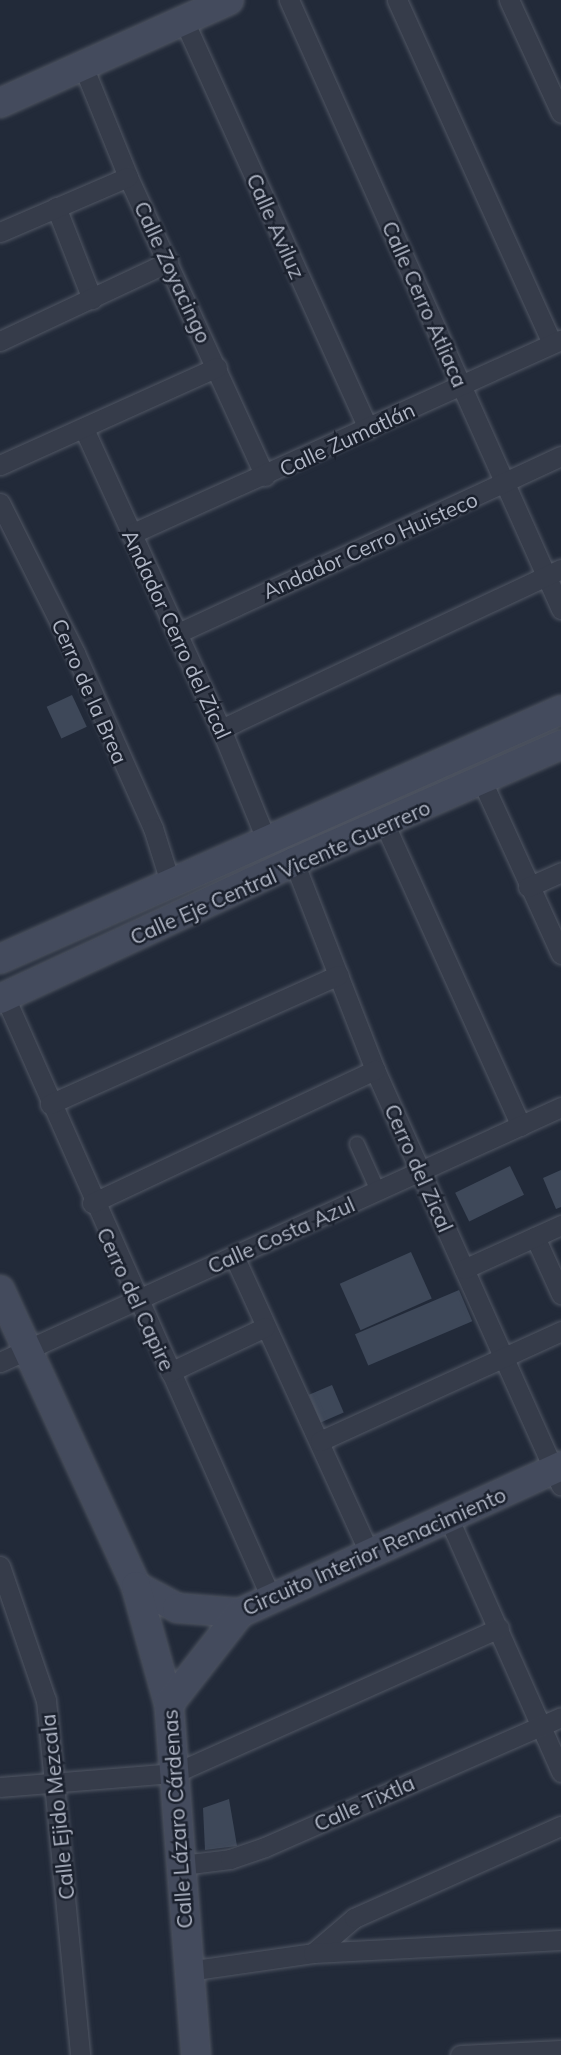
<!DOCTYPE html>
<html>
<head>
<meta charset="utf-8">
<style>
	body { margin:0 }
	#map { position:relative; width:561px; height:2055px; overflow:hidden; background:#222a39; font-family:Mulish,sans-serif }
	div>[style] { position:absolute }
	.building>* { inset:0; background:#3e4859; transform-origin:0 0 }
	.roads { filter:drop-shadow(0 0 2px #515764) drop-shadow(0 0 2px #515764) }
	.pedestrian>* { height:14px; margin:-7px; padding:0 7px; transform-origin:7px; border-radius:7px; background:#363c4a }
	.minor>* { height:19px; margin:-9.5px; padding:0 9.5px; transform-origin:9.5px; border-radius:9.5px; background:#363c4a }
	.secondary>* { height:28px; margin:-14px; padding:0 14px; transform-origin:14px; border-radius:14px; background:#444b5d }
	span { translate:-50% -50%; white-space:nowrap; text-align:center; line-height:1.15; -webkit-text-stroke:5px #1b212e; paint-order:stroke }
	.street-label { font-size:21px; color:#b1b7c6 }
</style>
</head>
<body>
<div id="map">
	<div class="building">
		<i style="left:72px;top:695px;width:35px;height:28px;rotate:65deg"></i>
		<i style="left:510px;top:1166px;width:32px;height:61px;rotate:64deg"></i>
		<i style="clip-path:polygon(561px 1170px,561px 1207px,556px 1209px,543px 1178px)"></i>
		<i style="left:411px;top:1252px;width:51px;height:78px;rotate:66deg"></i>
		<i style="left:459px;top:1290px;width:34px;height:113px;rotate:67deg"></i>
		<i style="left:332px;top:1385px;width:30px;height:25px;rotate:67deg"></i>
		<i style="clip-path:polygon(229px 1799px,237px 1846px,205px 1850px,203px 1808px)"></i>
	</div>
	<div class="roads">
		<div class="pedestrian">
			<i style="left:357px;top:1144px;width:51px;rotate:65.9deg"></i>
		</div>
		<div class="minor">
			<i style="left:289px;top:0;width:667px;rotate:65.93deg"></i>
			<i style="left:397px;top:0;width:376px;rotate:65.7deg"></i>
			<i style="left:509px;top:0;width:124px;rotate:65.3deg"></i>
			<i style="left:185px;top:23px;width:445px;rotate:65.7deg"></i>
			<i style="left:83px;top:66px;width:120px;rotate:67.9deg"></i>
			<i style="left:128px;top:177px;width:329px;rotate:65.4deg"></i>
			<i style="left:56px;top:207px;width:99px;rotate:68.6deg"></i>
			<i style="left:0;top:232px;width:139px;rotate:-23.3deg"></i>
			<i style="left:0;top:341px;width:186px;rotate:-25.2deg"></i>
			<i style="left:84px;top:429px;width:330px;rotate:65.5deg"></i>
			<i style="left:221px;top:729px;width:119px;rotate:67.8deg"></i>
			<i style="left:0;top:465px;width:238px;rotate:-24.3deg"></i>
			<i style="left:0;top:503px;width:168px;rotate:63.4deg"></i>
			<i style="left:75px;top:653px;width:192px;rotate:66deg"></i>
			<i style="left:153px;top:828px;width:57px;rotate:72.5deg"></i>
			<i style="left:131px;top:534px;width:472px;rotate:-24.3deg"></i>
			<i style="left:178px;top:633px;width:422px;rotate:-24.8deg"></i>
			<i style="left:221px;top:729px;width:376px;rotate:-25.2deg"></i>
			<i style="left:482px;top:781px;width:190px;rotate:65.5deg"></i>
			<i style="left:385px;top:825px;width:330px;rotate:65.7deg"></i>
			<i style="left:294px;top:862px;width:223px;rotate:68.7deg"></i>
			<i style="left:375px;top:1070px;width:455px;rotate:65.9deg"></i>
			<i style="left:528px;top:887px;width:36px;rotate:-24deg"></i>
			<i style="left:5px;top:997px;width:659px;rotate:66.12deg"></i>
			<i style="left:50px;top:1104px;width:316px;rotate:-24.1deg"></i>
			<i style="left:92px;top:1203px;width:313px;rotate:-25.2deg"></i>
			<i style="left:535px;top:1237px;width:63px;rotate:65.5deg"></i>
			<i style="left:234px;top:1256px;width:328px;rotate:65.5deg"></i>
			<i style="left:464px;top:1269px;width:107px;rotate:-24.4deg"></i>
			<i style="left:0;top:1362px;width:616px;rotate:-24.44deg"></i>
			<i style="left:170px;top:1372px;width:105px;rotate:-25.3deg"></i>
			<i style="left:320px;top:1441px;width:265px;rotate:-24.5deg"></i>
			<i style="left:449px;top:1519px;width:277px;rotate:66.1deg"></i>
			<i style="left:0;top:1566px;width:142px;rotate:71.1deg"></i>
			<i style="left:46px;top:1700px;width:357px;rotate:84.5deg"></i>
			<i style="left:0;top:1787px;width:176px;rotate:-4.6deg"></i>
			<i style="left:175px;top:1773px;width:355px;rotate:-24.1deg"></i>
			<i style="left:182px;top:1865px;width:48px;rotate:-7.1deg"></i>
			<i style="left:230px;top:1859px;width:37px;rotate:-19deg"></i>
			<i style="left:265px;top:1847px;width:323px;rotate:-23.7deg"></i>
			<i style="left:313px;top:1953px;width:54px;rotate:-40.5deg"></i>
			<i style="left:354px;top:1918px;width:227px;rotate:-24deg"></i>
			<i style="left:188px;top:1971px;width:126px;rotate:-8.2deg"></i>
			<i style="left:313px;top:1953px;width:248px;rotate:-3deg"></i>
			<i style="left:460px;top:2055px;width:101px;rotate:-2.8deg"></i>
		</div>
		<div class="secondary">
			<i style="left:0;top:103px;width:251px;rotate:-24.2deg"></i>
			<i style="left:0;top:959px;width:614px;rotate:-23.93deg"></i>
			<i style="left:0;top:999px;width:324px;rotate:-25deg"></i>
			<i style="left:294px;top:862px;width:292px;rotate:-23.7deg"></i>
			<i style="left:0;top:1290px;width:326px;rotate:65.3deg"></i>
			<i style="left:136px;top:1586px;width:47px;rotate:28.2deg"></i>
			<i style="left:177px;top:1608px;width:63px;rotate:4.5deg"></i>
			<i style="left:240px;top:1613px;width:353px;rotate:-24.6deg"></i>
			<i style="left:136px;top:1586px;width:123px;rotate:74.4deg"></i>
			<i style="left:169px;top:1704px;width:352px;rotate:85.6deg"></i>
			<i style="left:169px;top:1704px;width:115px;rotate:-52deg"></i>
		</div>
	</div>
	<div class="street-label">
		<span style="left:276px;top:226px;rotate:66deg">Calle Aviluz</span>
		<span style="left:173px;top:272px;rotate:65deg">Calle Zoyacingo</span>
		<span style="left:425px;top:304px;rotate:66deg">Calle Cerro Atliaca</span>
		<span style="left:347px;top:439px;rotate:-25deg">Calle Zumatlán</span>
		<span style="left:370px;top:545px;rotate:-24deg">Andador Cerro Huisteco</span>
		<span style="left:177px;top:634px;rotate:65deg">Andador Cerro del Zical</span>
		<span style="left:90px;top:691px;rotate:66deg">Cerro de la Brea</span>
		<span style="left:280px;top:872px;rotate:-24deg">Calle Eje Central Vicente Guerrero</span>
		<span style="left:419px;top:1168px;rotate:66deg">Cerro del Zical</span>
		<span style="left:281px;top:1235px;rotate:-24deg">Calle Costa Azul</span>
		<span style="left:136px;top:1299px;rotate:65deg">Cerro del Capire</span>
		<span style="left:374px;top:1551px;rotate:-24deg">Circuito Interior Renacimiento</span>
		<span style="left:364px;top:1803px;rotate:-24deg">Calle Tixtla</span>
		<span style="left:57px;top:1807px;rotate:-96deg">Calle Ejido Mezcala</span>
		<span style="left:177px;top:1819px;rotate:-94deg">Calle Lázaro Cárdenas</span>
	</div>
</div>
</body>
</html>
